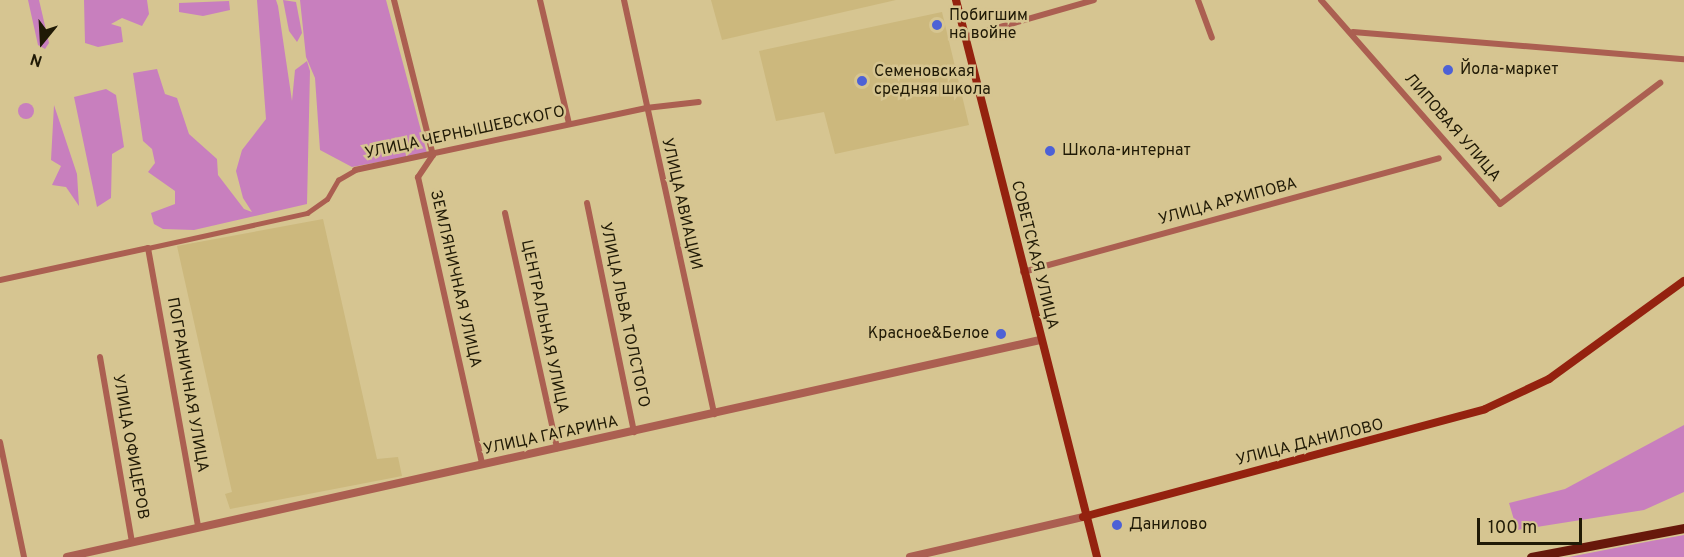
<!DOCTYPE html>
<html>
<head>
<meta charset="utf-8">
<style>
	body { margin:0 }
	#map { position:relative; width:1684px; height:557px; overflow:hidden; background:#d6c591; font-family:Overpass,sans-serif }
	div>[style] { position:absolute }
	.built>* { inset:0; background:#ccb87d }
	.green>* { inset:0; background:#c87fbe }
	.round { border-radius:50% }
	.pedestrian>* { height:4.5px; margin:-2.25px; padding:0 2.25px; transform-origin:2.25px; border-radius:2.25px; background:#ab5f51 }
	.minor>* { height:6px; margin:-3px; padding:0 3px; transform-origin:3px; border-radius:3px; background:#ab5f51 }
	.tertiary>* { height:8px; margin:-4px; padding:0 4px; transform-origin:4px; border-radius:4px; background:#ab5f51 }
	.secondary>* { height:8px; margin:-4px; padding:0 4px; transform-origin:4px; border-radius:4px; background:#94220f }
	.primary>* { height:9px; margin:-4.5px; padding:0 4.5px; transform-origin:4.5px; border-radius:4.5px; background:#67180b }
	.dots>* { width:16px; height:16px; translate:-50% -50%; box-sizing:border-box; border:3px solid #d6c591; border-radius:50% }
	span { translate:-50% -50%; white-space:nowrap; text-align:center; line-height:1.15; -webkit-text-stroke:5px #d6c591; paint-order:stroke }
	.poi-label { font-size:16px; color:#201a06 }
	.left { translate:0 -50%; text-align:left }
	.right { translate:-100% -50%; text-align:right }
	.street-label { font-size:16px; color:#201a06 }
	.north { position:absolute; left:12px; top:12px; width:60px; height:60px; -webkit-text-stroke:4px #d6c591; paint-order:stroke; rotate:198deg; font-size:16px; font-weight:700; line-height:24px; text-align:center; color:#201a06 }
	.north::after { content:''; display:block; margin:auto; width:21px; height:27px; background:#201a06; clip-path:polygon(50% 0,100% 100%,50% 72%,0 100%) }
	.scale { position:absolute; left:1477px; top:518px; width:105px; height:27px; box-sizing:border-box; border:3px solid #201a06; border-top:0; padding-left:8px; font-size:18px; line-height:21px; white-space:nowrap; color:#201a06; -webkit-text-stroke:4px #d6c591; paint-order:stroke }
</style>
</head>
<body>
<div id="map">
	<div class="built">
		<i style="clip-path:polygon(711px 0,896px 0,722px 40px)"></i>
		<i style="clip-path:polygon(942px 12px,969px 125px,835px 154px,824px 112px,776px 121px,759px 51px)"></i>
		<i style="clip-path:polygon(323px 219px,377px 459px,398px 457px,402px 476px,230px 509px,225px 494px,232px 492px,177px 246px)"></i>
	</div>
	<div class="green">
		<i style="clip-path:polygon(28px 0,39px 0,49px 43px,45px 49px,38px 45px)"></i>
		<i style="clip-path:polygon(84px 0,147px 0,149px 14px,142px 26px,122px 18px,111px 24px,121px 27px,123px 42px,98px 47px,85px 43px)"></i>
		<i style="clip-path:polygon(257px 0,276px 0,278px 6px,292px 101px,295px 70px,307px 61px,310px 71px,307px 204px,194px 230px,163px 229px,154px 224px,151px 213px,175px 204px,175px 191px,148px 172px,155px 163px,152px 149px,143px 141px,133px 73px,157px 69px,165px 94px,177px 98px,189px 134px,217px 159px,218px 175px,244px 209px,252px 212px,243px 198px,236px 171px,242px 150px,266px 119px)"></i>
		<i style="clip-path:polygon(283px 0,296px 2px,302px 33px,297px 42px,289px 31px)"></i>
		<i style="clip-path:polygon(300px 0,386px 0,427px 153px,352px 167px,320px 150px,315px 78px,306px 57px)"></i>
		<i style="clip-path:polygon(229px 1px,230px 10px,203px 16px,179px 12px,179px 3px)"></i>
		<i style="clip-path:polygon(106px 89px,116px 95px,124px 147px,112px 154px,111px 198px,97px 207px,74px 97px)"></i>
		<i class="round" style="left:18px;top:103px;width:16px;height:16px"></i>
		<i style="clip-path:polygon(54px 105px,77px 174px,79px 206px,66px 187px,52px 185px,61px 166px,51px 160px)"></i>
		<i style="clip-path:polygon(1684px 425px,1684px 492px,1644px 510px,1517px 530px,1509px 503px,1565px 489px)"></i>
		<i style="clip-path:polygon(1684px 535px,1684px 557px,1569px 557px,1651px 541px)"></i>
	</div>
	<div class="pedestrian">
		<i style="left:148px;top:248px;width:163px;rotate:-12.4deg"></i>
		<i style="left:307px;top:213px;width:24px;rotate:-35deg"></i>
		<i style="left:327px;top:199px;width:22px;rotate:-60deg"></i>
		<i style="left:338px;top:180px;width:20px;rotate:-30deg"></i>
	</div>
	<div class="minor">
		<i style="left:394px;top:0;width:160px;rotate:75.9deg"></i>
		<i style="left:433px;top:155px;width:27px;rotate:124deg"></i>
		<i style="left:418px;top:177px;width:294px;rotate:77.4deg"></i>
		<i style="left:540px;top:0;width:127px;rotate:76.8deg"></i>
		<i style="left:624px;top:0;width:424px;rotate:77.7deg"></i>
		<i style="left:1198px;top:0;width:40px;rotate:69.8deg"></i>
		<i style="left:1321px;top:0;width:271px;rotate:48.7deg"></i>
		<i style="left:1500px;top:204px;width:201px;rotate:-37.1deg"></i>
		<i style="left:1353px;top:32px;width:332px;rotate:4.7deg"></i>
		<i style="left:965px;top:37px;width:134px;rotate:-16deg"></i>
		<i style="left:355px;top:170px;width:298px;rotate:-12deg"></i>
		<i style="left:646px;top:108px;width:53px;rotate:-6.5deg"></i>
		<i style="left:587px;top:203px;width:234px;rotate:78.4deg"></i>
		<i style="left:505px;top:213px;width:241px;rotate:77.5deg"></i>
		<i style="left:1023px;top:272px;width:431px;rotate:-15.3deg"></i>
		<i style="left:0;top:280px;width:151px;rotate:-12.2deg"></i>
		<i style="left:148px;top:248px;width:283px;rotate:79.8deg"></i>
		<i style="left:100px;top:357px;width:188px;rotate:80.2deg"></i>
		<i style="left:0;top:442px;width:117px;rotate:78.2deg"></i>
	</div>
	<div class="tertiary">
		<i style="left:67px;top:557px;width:997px;rotate:-12.57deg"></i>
		<i style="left:910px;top:557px;width:178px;rotate:-13deg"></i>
	</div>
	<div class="secondary">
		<i style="left:956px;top:0;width:575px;rotate:75.79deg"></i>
		<i style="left:1083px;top:517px;width:416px;rotate:-15deg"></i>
		<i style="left:1485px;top:409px;width:71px;rotate:-25.1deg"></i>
		<i style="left:1549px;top:379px;width:167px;rotate:-36deg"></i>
	</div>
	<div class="primary">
		<i style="left:1531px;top:557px;width:156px;rotate:-10.7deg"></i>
	</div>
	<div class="dots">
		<i style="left:937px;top:25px;background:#4d61d6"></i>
		<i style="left:1448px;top:70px;background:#4d61d6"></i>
		<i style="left:862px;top:81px;background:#4d61d6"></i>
		<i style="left:1050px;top:151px;background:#4d61d6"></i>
		<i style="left:1001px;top:334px;background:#4d61d6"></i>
		<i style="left:1117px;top:525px;background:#4d61d6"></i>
	</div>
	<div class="poi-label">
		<span class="left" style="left:949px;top:25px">Побигшим<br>на войне</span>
		<span class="left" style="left:1460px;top:70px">Йола-маркет</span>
		<span class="left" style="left:874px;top:81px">Семеновская<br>средняя школа</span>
		<span class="left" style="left:1062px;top:151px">Школа-интернат</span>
		<span class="right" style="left:989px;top:334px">Красное&amp;Белое</span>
		<span class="left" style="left:1129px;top:525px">Данилово</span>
	</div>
	<div class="street-label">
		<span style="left:1452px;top:128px;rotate:49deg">ЛИПОВАЯ УЛИЦА</span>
		<span style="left:465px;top:133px;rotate:-12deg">УЛИЦА ЧЕРНЫШЕВСКОГО</span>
		<span style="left:1228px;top:202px;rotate:-15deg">УЛИЦА АРХИПОВА</span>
		<span style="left:681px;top:204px;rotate:77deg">УЛИЦА АВИАЦИИ</span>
		<span style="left:1034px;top:255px;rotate:76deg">СОВЕТСКАЯ УЛИЦА</span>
		<span style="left:455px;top:279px;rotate:77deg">ЗЕМЛЯНИЧНАЯ УЛИЦА</span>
		<span style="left:624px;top:315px;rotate:78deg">УЛИЦА ЛЬВА ТОЛСТОГО</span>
		<span style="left:544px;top:327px;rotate:78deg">ЦЕНТРАЛЬНАЯ УЛИЦА</span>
		<span style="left:187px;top:385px;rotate:80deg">ПОГРАНИЧНАЯ УЛИЦА</span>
		<span style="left:551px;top:436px;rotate:-12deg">УЛИЦА ГАГАРИНА</span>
		<span style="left:1310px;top:443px;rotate:-14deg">УЛИЦА ДАНИЛОВО</span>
		<span style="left:130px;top:447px;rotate:80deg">УЛИЦА ОФИЦЕРОВ</span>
	</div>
	<div class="north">N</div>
	<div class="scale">100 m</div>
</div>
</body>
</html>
